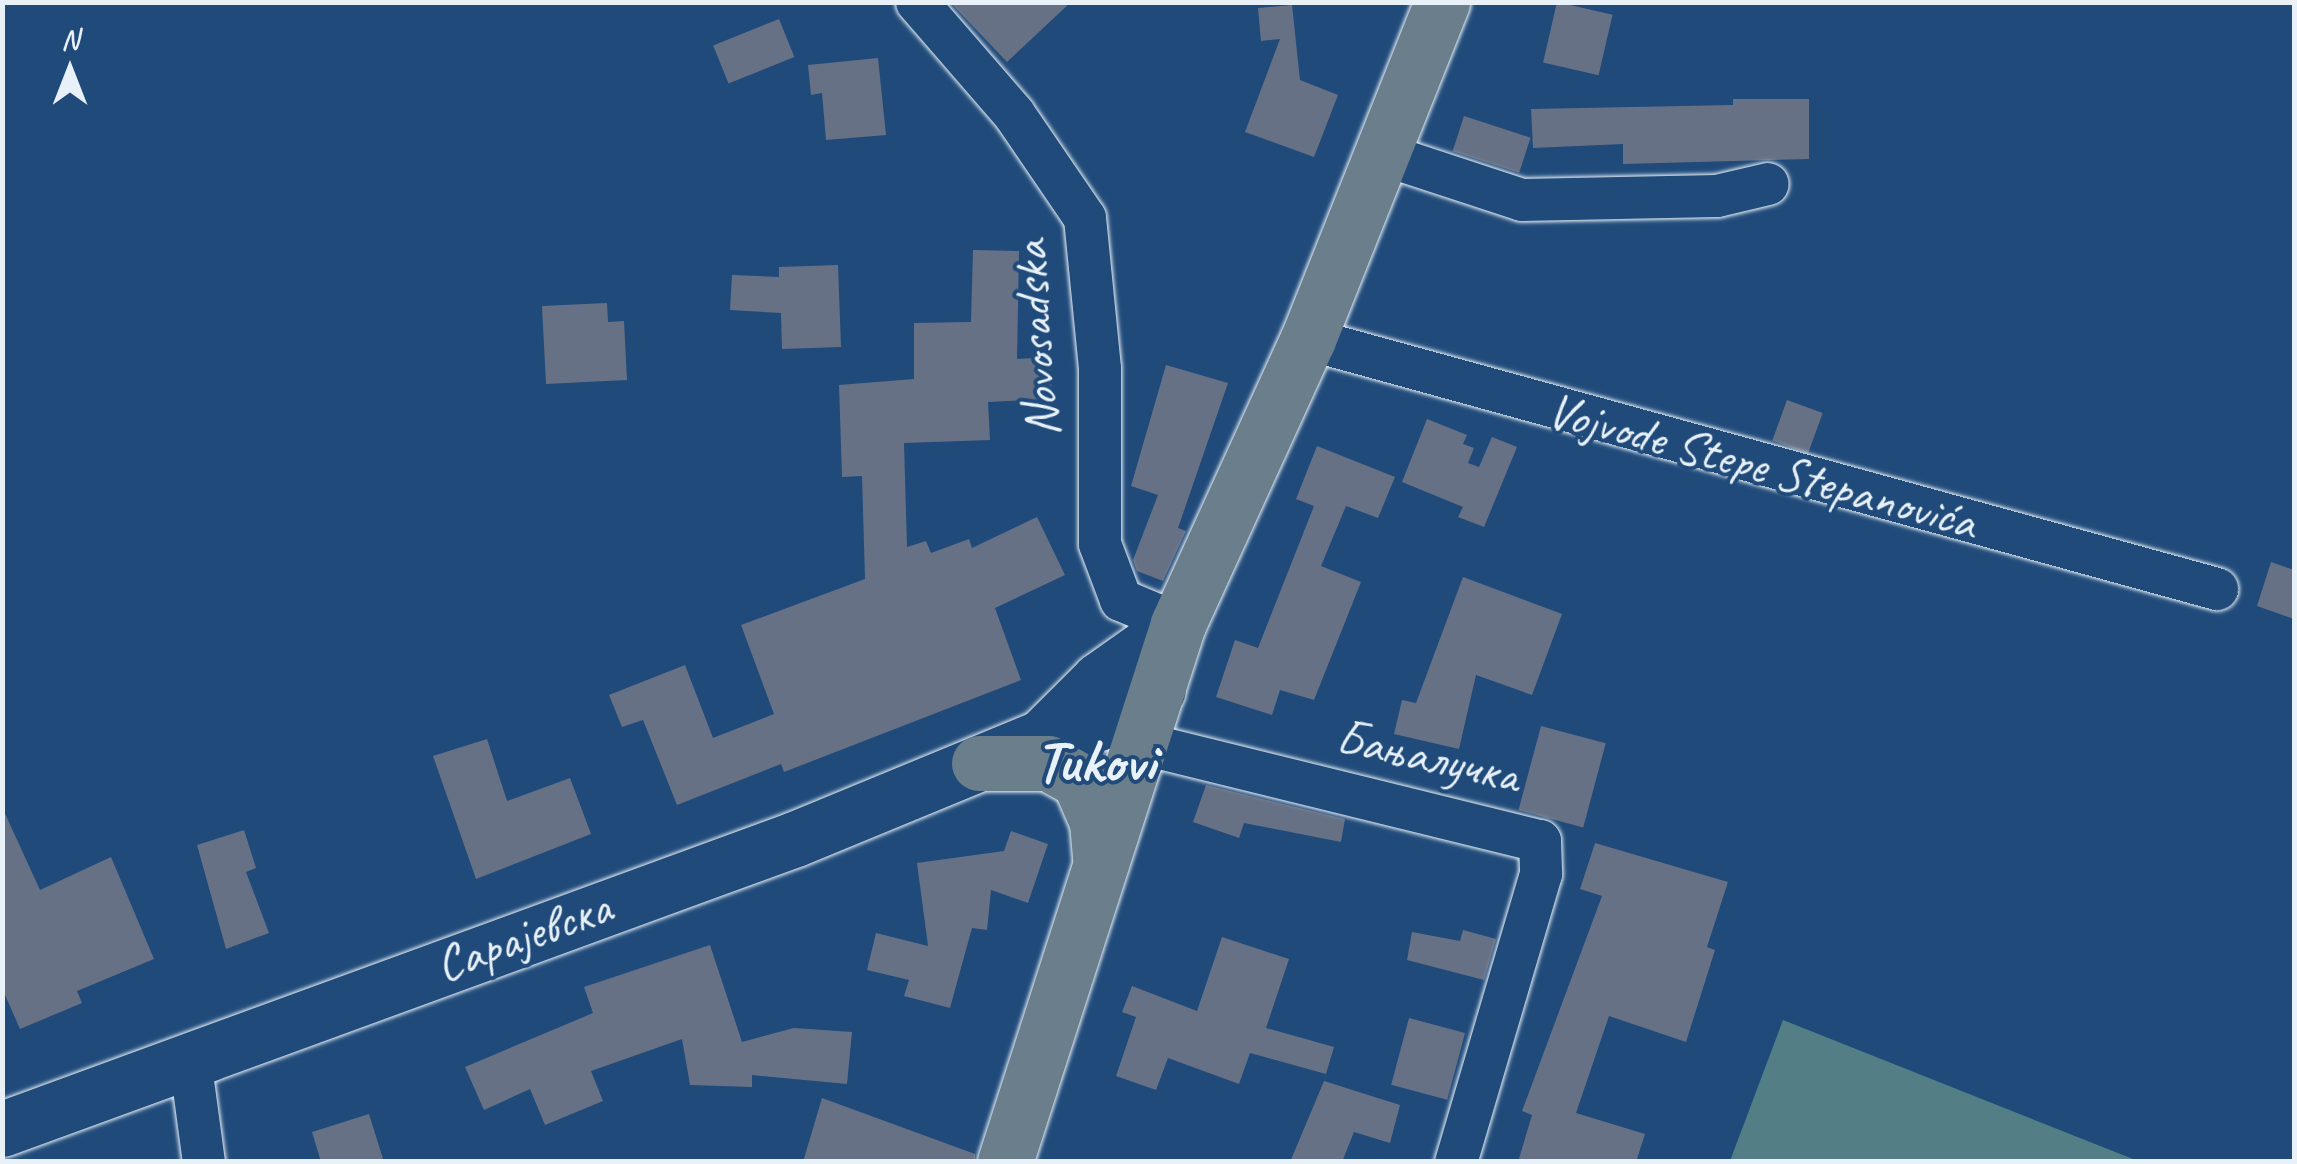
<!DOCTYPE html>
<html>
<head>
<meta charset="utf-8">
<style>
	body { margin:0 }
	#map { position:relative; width:2297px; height:1164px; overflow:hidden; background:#1f4a7a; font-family:Caveat,sans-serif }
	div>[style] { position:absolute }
	.green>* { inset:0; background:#547e86 }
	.building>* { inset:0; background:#677186; transform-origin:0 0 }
	.roads { filter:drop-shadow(0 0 2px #e8f1f8) drop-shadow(0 0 2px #e8f1f8) }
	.minor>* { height:42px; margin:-21px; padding:0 21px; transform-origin:21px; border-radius:21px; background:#1f4a7a }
	.secondary>* { height:55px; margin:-27.5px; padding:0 27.5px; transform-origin:27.5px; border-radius:27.5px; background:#1f4a7a }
	.primary>* { height:55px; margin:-27.5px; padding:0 27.5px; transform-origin:27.5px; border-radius:27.5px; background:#6b7e8b }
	span { translate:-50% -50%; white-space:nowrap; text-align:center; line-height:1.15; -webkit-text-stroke:8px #1f4a7a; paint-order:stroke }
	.street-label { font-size:50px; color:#e8f1f8 }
	.district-label { font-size:60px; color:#e8f1f8; font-weight:700 }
	.frame { position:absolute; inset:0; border:5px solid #e8f1f8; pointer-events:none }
	.north { position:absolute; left:20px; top:20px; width:100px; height:100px; -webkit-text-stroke:8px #1f4a7a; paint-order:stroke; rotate:0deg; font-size:28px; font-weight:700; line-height:40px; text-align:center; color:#e8f1f8 }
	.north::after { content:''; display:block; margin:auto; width:35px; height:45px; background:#e8f1f8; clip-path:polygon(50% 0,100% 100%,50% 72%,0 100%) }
</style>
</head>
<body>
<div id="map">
	<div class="green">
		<i style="clip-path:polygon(1783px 1020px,2138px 1161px,1730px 1161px)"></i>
	</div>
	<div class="building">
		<i style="clip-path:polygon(950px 2px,1071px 2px,1007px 62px)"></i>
		<i style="left:1557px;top:2px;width:57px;height:62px;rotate:13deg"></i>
		<i style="clip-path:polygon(1292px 5px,1300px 80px,1338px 95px,1314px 157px,1245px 132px,1280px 39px,1261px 41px,1258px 8px)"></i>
		<i style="left:779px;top:19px;width:41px;height:71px;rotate:68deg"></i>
		<i style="clip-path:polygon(878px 58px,886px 135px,826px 140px,822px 93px,811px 95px,808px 65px)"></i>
		<i style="clip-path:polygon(1733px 99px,1809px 99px,1809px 159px,1623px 164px,1623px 144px,1533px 148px,1531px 109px,1733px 105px)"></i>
		<i style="left:1464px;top:116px;width:70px;height:37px;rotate:18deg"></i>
		<i style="clip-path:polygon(973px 250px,1019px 251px,1017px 359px,1050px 357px,1052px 399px,988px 402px,990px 440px,904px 443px,907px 547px,926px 541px,931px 553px,969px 539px,972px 548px,1037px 517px,1065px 575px,995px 608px,1021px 680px,784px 772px,781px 764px,677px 805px,643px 720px,622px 727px,609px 695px,685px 665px,713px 738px,774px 714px,741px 625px,865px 579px,862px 476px,842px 477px,839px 385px,914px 379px,914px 323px,971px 322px)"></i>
		<i style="clip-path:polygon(838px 265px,841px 347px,782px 349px,781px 313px,730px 310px,732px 275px,779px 277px,779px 267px)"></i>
		<i style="clip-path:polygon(607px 303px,608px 322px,624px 321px,627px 380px,546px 384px,542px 306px)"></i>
		<i style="clip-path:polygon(1166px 365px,1228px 383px,1178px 528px,1186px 531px,1163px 581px,1137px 571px,1133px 560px,1158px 495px,1131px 486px)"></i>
		<i style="left:1787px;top:400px;width:38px;height:43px;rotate:20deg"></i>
		<i style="clip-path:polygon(1427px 419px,1467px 435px,1463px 444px,1474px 448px,1468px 463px,1479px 467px,1492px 437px,1517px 447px,1484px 527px,1458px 517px,1463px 507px,1402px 482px)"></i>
		<i style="clip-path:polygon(1317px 446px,1395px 477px,1378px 518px,1346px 506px,1321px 566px,1361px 582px,1314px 700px,1280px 690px,1272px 715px,1216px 697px,1235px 640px,1258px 648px,1314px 506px,1296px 499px)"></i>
		<i style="clip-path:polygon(2271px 562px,2294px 570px,2294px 619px,2257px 606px)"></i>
		<i style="clip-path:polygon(1463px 577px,1562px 614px,1532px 695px,1476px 675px,1459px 749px,1394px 734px,1402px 700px,1416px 703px)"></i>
		<i style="left:1541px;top:726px;width:67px;height:87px;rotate:15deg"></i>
		<i style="clip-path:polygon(487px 739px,507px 801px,570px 778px,591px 834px,476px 879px,433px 756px)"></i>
		<i style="clip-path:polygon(1206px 785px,1345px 819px,1341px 842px,1244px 823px,1239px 838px,1193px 822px)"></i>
		<i style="clip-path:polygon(2px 807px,40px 890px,111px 857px,154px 959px,77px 991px,82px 1003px,20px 1029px,2px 988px)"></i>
		<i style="clip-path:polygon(244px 830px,256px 868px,246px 872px,269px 933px,226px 949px,197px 845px)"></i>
		<i style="clip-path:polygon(1011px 831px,1048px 844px,1028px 903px,991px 890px,987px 930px,972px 928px,950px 1008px,904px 996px,909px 980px,867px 970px,876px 933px,928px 946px,917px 863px,1004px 851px)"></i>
		<i style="clip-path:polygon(1595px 843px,1728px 882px,1707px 947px,1715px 950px,1686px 1042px,1609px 1016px,1576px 1113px,1645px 1134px,1636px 1162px,1518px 1162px,1532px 1115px,1522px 1111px,1602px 896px,1580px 889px)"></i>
		<i style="clip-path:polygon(1463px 930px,1496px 939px,1484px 980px,1407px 960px,1412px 932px,1460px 941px)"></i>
		<i style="clip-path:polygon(1222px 937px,1289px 959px,1266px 1028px,1334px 1047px,1326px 1074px,1250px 1053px,1239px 1084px,1168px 1058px,1156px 1090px,1116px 1076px,1136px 1017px,1122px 1012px,1132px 986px,1197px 1011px)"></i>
		<i style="clip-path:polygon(710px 945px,742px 1042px,794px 1028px,852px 1032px,847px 1084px,752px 1075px,752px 1087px,690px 1085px,682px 1039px,591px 1071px,603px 1101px,545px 1125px,530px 1089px,484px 1110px,465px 1067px,593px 1013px,584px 987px)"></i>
		<i style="left:1409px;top:1018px;width:58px;height:69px;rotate:15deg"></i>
		<i style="clip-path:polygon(1324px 1081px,1400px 1105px,1390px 1143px,1354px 1132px,1342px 1162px,1290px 1162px)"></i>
		<i style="clip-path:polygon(822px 1098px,975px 1154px,975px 1162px,803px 1162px)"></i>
		<i style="clip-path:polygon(369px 1114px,384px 1162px,321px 1162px,312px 1132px)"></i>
	</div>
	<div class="roads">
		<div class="minor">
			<i style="left:917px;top:2px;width:148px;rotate:49.1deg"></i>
			<i style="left:1014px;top:114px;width:126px;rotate:55.7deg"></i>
			<i style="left:1085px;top:218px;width:152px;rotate:84.3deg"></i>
			<i style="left:1100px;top:369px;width:175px;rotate:90deg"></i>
			<i style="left:1100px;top:544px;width:60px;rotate:69.4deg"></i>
			<i style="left:1121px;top:600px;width:62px;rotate:22.8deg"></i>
			<i style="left:1382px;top:154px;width:147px;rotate:18.2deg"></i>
			<i style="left:1522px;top:200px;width:195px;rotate:-1.2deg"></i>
			<i style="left:1717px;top:196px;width:52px;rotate:-13.2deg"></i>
			<i style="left:1308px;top:339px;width:943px;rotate:15.38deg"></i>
			<i style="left:1140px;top:743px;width:412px;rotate:13.8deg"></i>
			<i style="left:1540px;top:841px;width:33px;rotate:88deg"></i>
			<i style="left:1541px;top:874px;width:300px;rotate:106.4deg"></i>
			<i style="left:190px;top:1059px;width:104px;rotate:82.3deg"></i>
		</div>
		<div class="secondary">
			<i style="left:1044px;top:735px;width:78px;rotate:-45deg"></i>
			<i style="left:1099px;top:680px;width:97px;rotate:-35.3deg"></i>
			<i style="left:2px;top:1129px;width:844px;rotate:-20.09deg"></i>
			<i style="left:795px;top:839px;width:267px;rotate:-22.4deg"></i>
			<i style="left:1042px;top:737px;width:58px;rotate:-14deg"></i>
			<i style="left:1098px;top:723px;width:68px;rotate:-28.8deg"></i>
		</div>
		<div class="primary">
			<i style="left:979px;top:763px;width:69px"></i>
			<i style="left:1048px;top:763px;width:35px;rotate:29deg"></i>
			<i style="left:1079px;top:780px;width:46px;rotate:66.8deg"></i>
			<i style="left:1097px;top:822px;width:36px;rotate:85deg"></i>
			<i style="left:1005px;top:1162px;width:565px;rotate:-72.17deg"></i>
			<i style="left:1178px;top:624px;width:313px;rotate:-65.5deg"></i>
			<i style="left:1308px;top:339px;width:363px;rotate:-68.3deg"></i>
		</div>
	</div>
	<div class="street-label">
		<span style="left:1036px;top:339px;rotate:-94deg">Novosadska</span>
		<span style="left:1762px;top:466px;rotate:15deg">Vojvode Stepe Stepanovića</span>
		<span style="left:1428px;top:756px;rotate:13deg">Бањалучка</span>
		<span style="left:523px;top:936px;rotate:-20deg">Сарајевска</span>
	</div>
	<div class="district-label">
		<span style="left:1095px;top:761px">Tukovi</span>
	</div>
	<div class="frame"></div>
	<div class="north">N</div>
</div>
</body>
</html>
